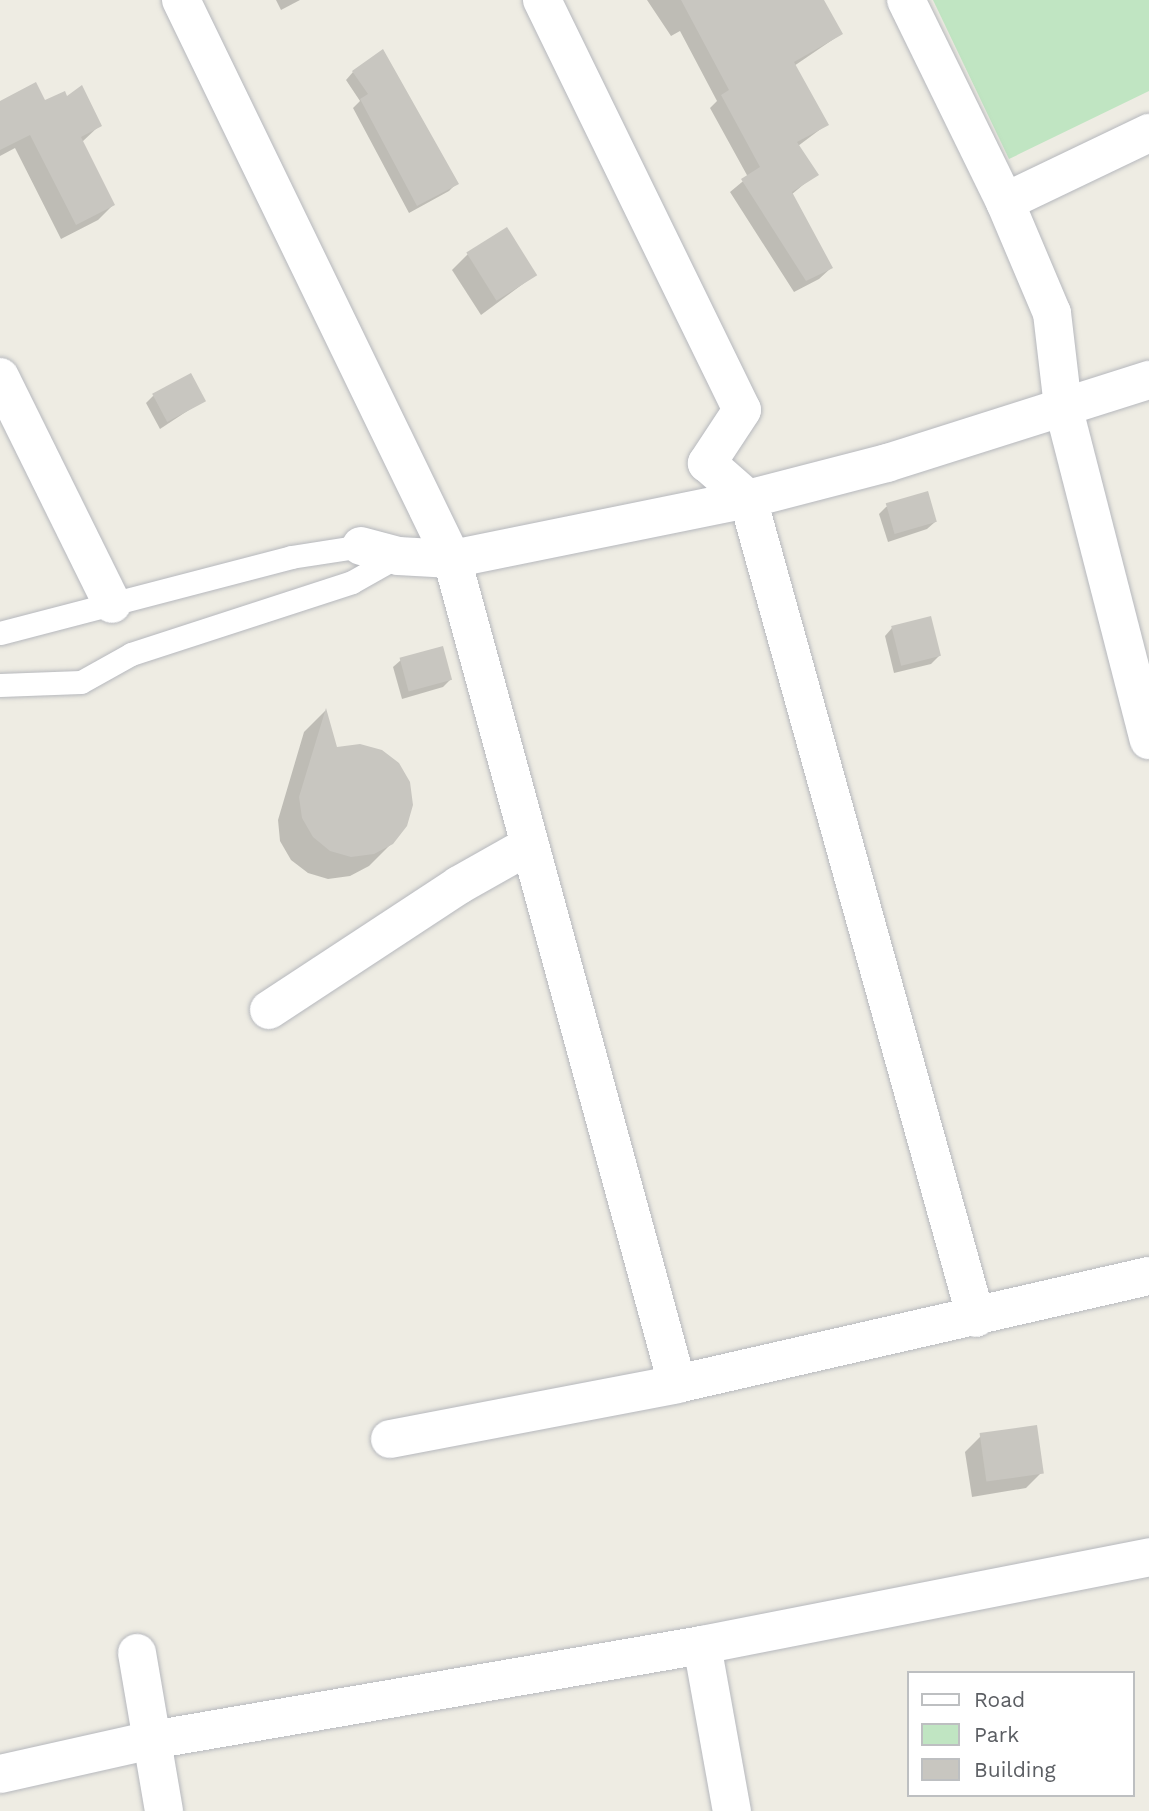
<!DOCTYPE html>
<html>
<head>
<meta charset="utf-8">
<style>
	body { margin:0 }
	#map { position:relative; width:1149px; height:1811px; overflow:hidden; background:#eeece3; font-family:"Work Sans",sans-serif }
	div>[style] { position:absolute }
	.green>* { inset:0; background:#c0e5c2 }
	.shadow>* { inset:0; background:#0003 }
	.building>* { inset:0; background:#c8c6c0; transform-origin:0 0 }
	.roads { filter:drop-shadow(0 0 2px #b6b8bd) drop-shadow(0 0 2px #b6b8bd) }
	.service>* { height:23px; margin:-11.5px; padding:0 11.5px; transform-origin:11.5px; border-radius:11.5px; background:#fff }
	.minor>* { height:38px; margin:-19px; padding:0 19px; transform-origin:19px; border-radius:19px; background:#fff }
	span { translate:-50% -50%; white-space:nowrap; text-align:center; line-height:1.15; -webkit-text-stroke:6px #fff; paint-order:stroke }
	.legend { position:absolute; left:907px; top:1671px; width:228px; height:126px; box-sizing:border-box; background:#fff; border:2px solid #bdbfc1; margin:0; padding:9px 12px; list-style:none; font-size:21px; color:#5b5e63 }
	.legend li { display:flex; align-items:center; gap:14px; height:35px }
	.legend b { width:35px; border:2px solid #bdbfc1 }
</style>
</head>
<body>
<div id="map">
	<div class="green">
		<i style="clip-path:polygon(933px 0,1149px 0,1149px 91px,1009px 159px)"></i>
	</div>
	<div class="shadow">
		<i style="clip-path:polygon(276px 0,300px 0,281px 10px)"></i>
		<i style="clip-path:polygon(647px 0,775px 0,841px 34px,794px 66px,826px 125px,798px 146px,816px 174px,791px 195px,831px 268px,819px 279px,794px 292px,730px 192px,748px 177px,710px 108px,717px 101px,680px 31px,671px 36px)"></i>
		<i style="clip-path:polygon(353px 72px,457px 183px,449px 191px,409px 213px,353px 108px,360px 101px,346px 80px)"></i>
		<i style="clip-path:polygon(0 103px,45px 103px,99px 126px,82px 142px,113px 205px,98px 220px,61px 239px,15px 148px,0 156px)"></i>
		<i style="clip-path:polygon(468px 254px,535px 275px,481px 315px,452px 270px)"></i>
		<i style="clip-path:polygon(153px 396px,204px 400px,160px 429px,146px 403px)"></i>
		<i style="clip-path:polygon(927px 494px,935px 522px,927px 529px,888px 542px,879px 514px,886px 507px)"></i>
		<i style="clip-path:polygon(892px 628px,939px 656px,931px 664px,894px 673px,885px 636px)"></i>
		<i style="clip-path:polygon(401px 660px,450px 680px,443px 687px,402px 699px,393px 667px)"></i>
		<i style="clip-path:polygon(325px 711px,336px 749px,392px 843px,369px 866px,350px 876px,328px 879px,308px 873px,291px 860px,280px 841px,278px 820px,304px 732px)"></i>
		<i style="clip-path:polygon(981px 1436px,1042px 1472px,1026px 1488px,972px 1497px,965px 1452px)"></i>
	</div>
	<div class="building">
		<i style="clip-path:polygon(681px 0,824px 0,843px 34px,794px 62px,829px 125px,797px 142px,819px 175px,792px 192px,833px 268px,806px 281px,741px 179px,760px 167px,721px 95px,729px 90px)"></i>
		<i style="clip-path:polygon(383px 49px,459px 184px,417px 206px,360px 99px,368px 94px,352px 71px)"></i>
		<i style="clip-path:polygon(36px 82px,45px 100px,65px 91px,67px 96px,82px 85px,102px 126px,81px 137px,115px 205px,76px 225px,30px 135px,0 150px,0 101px)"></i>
		<i style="left:507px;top:227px;width:57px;height:48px;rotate:58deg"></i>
		<i style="left:191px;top:373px;width:32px;height:44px;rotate:62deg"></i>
		<i style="left:928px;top:491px;width:32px;height:44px;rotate:74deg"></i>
		<i style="left:931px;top:616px;width:41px;height:41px;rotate:76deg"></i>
		<i style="left:443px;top:646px;width:35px;height:45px;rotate:75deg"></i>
		<i style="clip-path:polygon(326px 708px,337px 747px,360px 744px,382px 750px,399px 763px,410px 782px,413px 805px,407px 826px,393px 844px,374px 854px,351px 857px,330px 851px,313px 837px,302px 818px,299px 797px)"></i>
		<i style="left:1037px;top:1425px;width:49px;height:58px;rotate:82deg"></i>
	</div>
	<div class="roads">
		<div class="service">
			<i style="left:0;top:633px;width:301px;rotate:-14.6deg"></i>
			<i style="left:291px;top:557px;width:71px;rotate:-8.9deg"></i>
			<i style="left:0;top:685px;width:81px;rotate:-2.1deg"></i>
			<i style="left:81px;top:682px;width:57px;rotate:-29.2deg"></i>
			<i style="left:131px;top:654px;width:232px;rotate:-18deg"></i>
			<i style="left:352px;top:582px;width:53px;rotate:-29.5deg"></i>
		</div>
		<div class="minor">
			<i style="left:181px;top:0;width:621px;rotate:64.14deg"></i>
			<i style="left:452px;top:559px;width:855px;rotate:74.74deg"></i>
			<i style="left:542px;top:0;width:456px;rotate:64deg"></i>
			<i style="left:742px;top:410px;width:64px;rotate:123.4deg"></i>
			<i style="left:707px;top:463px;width:55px;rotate:41.3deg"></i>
			<i style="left:748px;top:499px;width:850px;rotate:74.44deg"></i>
			<i style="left:906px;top:0;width:225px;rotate:63.9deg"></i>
			<i style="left:1005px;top:202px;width:121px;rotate:67.1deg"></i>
			<i style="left:1052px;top:313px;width:94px;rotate:83.3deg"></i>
			<i style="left:1063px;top:406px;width:345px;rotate:75.6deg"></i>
			<i style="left:1005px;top:202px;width:160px;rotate:-25.6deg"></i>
			<i style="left:0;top:377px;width:253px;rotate:63.7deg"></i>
			<i style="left:361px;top:546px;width:38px;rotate:15deg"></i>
			<i style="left:398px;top:556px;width:54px;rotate:3.2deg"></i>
			<i style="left:452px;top:559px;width:302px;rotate:-11.5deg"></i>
			<i style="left:748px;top:499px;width:144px;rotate:-14.5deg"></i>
			<i style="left:887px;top:463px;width:275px;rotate:-17.6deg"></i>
			<i style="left:269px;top:1010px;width:227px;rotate:-33.3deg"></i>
			<i style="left:459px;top:885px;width:81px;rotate:-29.4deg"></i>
			<i style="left:390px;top:1439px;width:292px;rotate:-10.8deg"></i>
			<i style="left:677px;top:1384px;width:484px;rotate:-12.9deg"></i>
			<i style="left:702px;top:1645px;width:169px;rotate:79.8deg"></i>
			<i style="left:137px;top:1653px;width:160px;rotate:80.3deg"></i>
			<i style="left:0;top:1774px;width:156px;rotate:-12.6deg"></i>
			<i style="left:152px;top:1740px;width:558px;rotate:-9.8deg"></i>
			<i style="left:702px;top:1645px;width:456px;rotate:-11.1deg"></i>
		</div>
	</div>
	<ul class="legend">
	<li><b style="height:9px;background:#fff"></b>Road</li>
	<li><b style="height:19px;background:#c0e5c2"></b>Park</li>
	<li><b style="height:19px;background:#c8c6c0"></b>Building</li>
	</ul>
</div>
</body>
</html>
